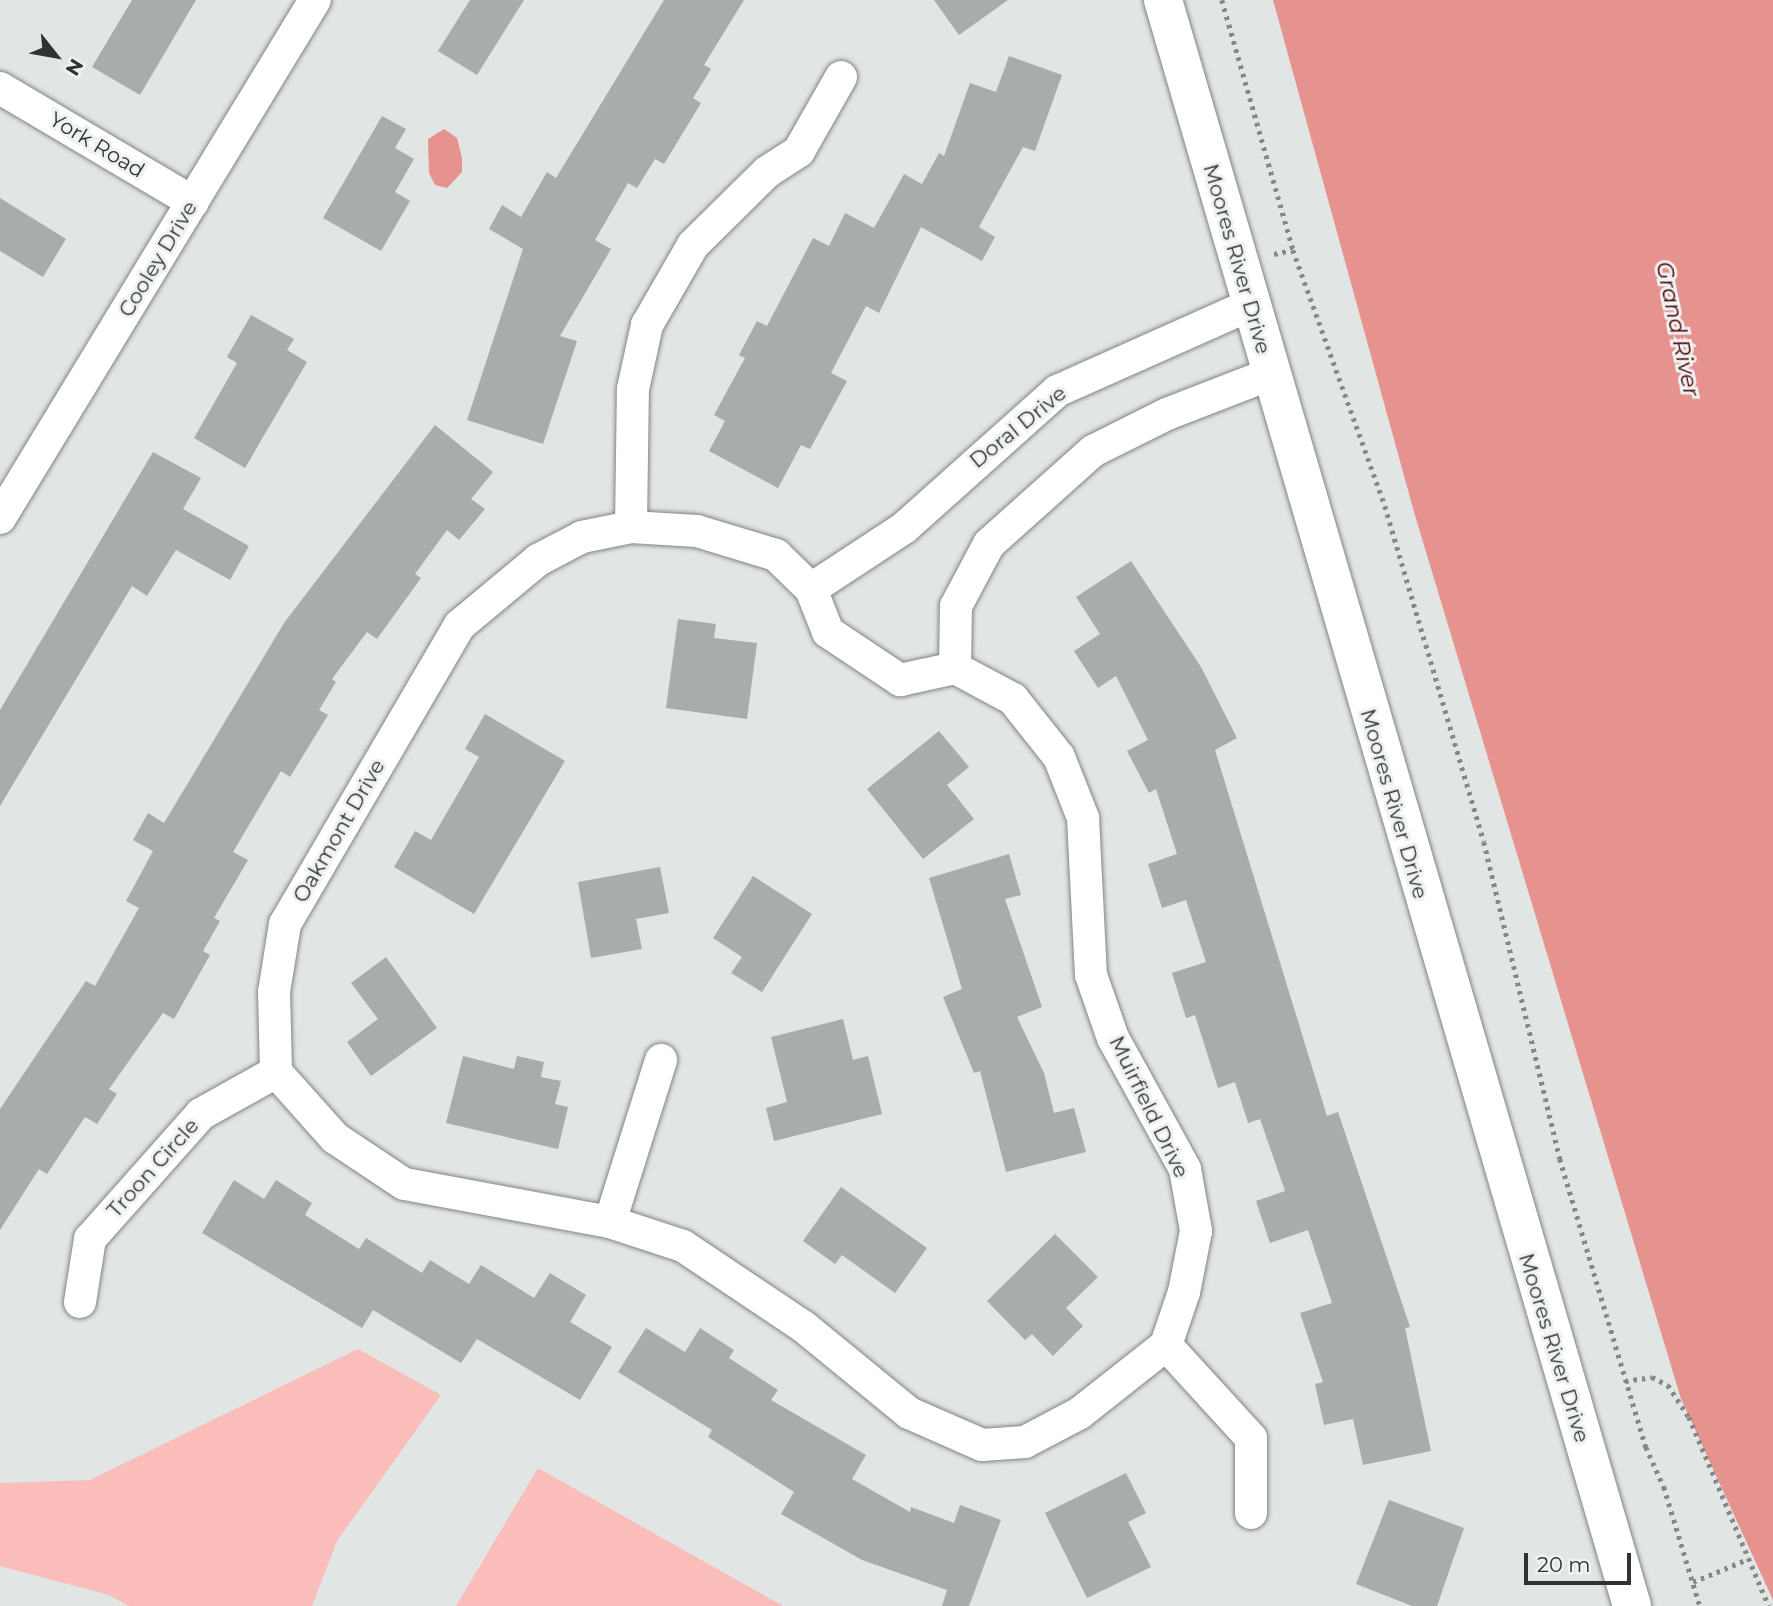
<!DOCTYPE html>
<html>
<head>
<meta charset="utf-8">
<style>
	body { margin:0 }
	#map { position:relative; width:1773px; height:1606px; overflow:hidden; background:#e1e5e3; font-family:Montserrat,sans-serif }
	div>[style] { position:absolute }
	.green>* { inset:0; background:#fbbdba }
	.water>* { inset:0; background:#e6928f }
	.building>* { inset:0; background:#a8acaa }
	.path>* { height:4.5px; margin-top:-2.25px; transform-origin:0; background:repeating-linear-gradient(90deg,#868887 0 3.5px,transparent 0 8.5px) }
	.roads { filter:drop-shadow(0 0 2px #828584) drop-shadow(0 0 2px #828584) }
	.street>* { height:32px; margin:-16px; padding:0 16px; transform-origin:16px; border-radius:16px; background:#fff }
	.secondary>* { height:38px; margin:-19px; padding:0 19px; transform-origin:19px; border-radius:19px; background:#fff }
	span { translate:-50% -50%; white-space:nowrap; text-align:center; line-height:1.15; -webkit-text-stroke:6px #eef2f0; paint-order:stroke }
	.street-label { font-size:21px; color:#313232 }
	.water-label { font-size:23px; color:#52060f; font-style:italic }
	.north { position:absolute; left:21px; top:21px; width:70px; height:70px; -webkit-text-stroke:5px #eef2f0; paint-order:stroke; rotate:121deg; font-size:19px; font-weight:700; line-height:28px; text-align:center; color:#313232 }
	.north::after { content:''; display:block; margin:auto; width:24px; height:32px; background:#313232; clip-path:polygon(50% 0,100% 100%,50% 72%,0 100%) }
	.scale { position:absolute; left:1524px; top:1553px; width:107px; height:32px; box-sizing:border-box; border:4px solid #313232; border-top:0; padding-left:9px; font-size:21px; line-height:24px; white-space:nowrap; color:#313232; -webkit-text-stroke:5px #eef2f0; paint-order:stroke }
</style>
</head>
<body>
<div id="map">
	<div class="green">
		<i style="clip-path:polygon(358px 1349px,441px 1395px,337px 1541px,312px 1606px,129px 1606px,109px 1595px,0 1566px,0 1483px,90px 1480px)"></i>
		<i style="clip-path:polygon(538px 1468px,783px 1606px,456px 1606px)"></i>
	</div>
	<div class="water">
		<i style="clip-path:polygon(1273px 0,1773px 0,1773px 1600px,1681px 1399px,1414px 512px)"></i>
		<i style="clip-path:polygon(444px 129px,457px 138px,462px 158px,462px 172px,447px 188px,435px 185px,429px 173px,428px 139px)"></i>
	</div>
	<div class="building">
		<i style="clip-path:polygon(132px 0,196px 0,140px 95px,92px 67px)"></i>
		<i style="clip-path:polygon(470px 0,524px 0,477px 75px,438px 51px)"></i>
		<i style="clip-path:polygon(664px 0,744px 0,704px 65px,711px 69px,693px 98px,701px 103px,664px 164px,655px 159px,637px 188px,628px 183px,595px 240px,611px 249px,560px 336px,577px 341px,543px 444px,467px 420px,523px 249px,489px 229px,502px 205px,521px 217px,547px 172px,556px 178px)"></i>
		<i style="clip-path:polygon(934px 0,1008px 0,959px 35px)"></i>
		<i style="clip-path:polygon(1009px 56px,1062px 75px,1035px 151px,1023px 147px,979px 227px,995px 237px,982px 261px,921px 227px,879px 313px,866px 306px,831px 373px,847px 381px,810px 449px,801px 445px,778px 488px,709px 451px,725px 421px,714px 415px,745px 358px,739px 355px,757px 321px,767px 326px,813px 238px,829px 246px,845px 213px,874px 228px,904px 174px,922px 184px,939px 153px,944px 156px,970px 83px,996px 92px)"></i>
		<i style="clip-path:polygon(382px 116px,406px 129px,395px 148px,414px 159px,395px 192px,410px 201px,381px 251px,323px 218px)"></i>
		<i style="clip-path:polygon(0 198px,66px 239px,43px 277px,0 251px)"></i>
		<i style="clip-path:polygon(251px 315px,294px 339px,287px 350px,307px 362px,245px 468px,194px 438px,237px 363px,227px 357px)"></i>
		<i style="clip-path:polygon(435px 425px,493px 472px,471px 499px,485px 509px,459px 540px,447px 530px,415px 574px,421px 578px,377px 639px,367px 632px,332px 679px,336px 682px,319px 710px,328px 715px,290px 777px,281px 771px,233px 852px,248px 860px,214px 918px,220px 921px,203px 951px,210px 955px,174px 1019px,163px 1013px,109px 1089px,117px 1094px,97px 1124px,85px 1117px,47px 1174px,39px 1169px,0 1230px,0 1109px,86px 981px,95px 986px,139px 908px,126px 901px,153px 851px,133px 840px,148px 813px,164px 823px,284px 623px)"></i>
		<i style="clip-path:polygon(153px 452px,201px 478px,183px 509px,249px 546px,230px 580px,176px 550px,147px 596px,132px 586px,0 806px,0 710px)"></i>
		<i style="clip-path:polygon(1131px 561px,1201px 667px,1237px 738px,1215px 750px,1327px 1116px,1338px 1112px,1410px 1327px,1405px 1328px,1431px 1451px,1363px 1465px,1353px 1419px,1324px 1425px,1315px 1384px,1323px 1382px,1300px 1313px,1332px 1303px,1308px 1230px,1270px 1243px,1256px 1201px,1285px 1191px,1260px 1119px,1248px 1123px,1235px 1082px,1218px 1088px,1195px 1015px,1186px 1018px,1172px 973px,1206px 962px,1186px 900px,1162px 908px,1148px 864px,1177px 854px,1156px 789px,1149px 793px,1127px 751px,1148px 740px,1116px 676px,1098px 688px,1074px 651px,1100px 634px,1076px 597px)"></i>
		<i style="clip-path:polygon(678px 619px,716px 624px,714px 638px,757px 643px,747px 719px,666px 708px)"></i>
		<i style="clip-path:polygon(485px 714px,565px 761px,474px 914px,394px 867px,415px 831px,431px 840px,479px 757px,465px 749px)"></i>
		<i style="clip-path:polygon(939px 731px,969px 767px,947px 785px,974px 819px,923px 859px,867px 789px)"></i>
		<i style="clip-path:polygon(1009px 854px,1021px 895px,1005px 899px,1042px 1007px,1017px 1017px,1044px 1073px,1054px 1113px,1074px 1108px,1086px 1152px,1006px 1172px,980px 1071px,974px 1073px,943px 997px,962px 989px,929px 878px)"></i>
		<i style="clip-path:polygon(660px 867px,669px 913px,636px 919px,642px 949px,591px 958px,578px 882px)"></i>
		<i style="clip-path:polygon(753px 876px,812px 914px,762px 992px,731px 973px,742px 957px,713px 938px)"></i>
		<i style="clip-path:polygon(386px 957px,437px 1028px,371px 1076px,347px 1042px,378px 1019px,351px 983px)"></i>
		<i style="clip-path:polygon(843px 1019px,853px 1060px,868px 1056px,882px 1114px,774px 1141px,766px 1108px,787px 1102px,771px 1037px)"></i>
		<i style="clip-path:polygon(463px 1056px,514px 1069px,517px 1056px,544px 1062px,541px 1077px,561px 1081px,555px 1104px,568px 1107px,558px 1149px,446px 1123px)"></i>
		<i style="clip-path:polygon(234px 1180px,264px 1199px,276px 1180px,312px 1203px,305px 1215px,359px 1249px,366px 1238px,422px 1273px,430px 1260px,469px 1284px,481px 1265px,534px 1298px,550px 1273px,586px 1295px,570px 1322px,612px 1347px,580px 1400px,477px 1339px,461px 1363px,373px 1310px,362px 1328px,202px 1233px)"></i>
		<i style="clip-path:polygon(841px 1187px,927px 1248px,895px 1293px,842px 1255px,835px 1264px,803px 1241px)"></i>
		<i style="clip-path:polygon(1055px 1234px,1098px 1277px,1066px 1308px,1083px 1326px,1053px 1356px,1032px 1334px,1025px 1340px,987px 1301px)"></i>
		<i style="clip-path:polygon(646px 1328px,685px 1352px,700px 1328px,734px 1350px,729px 1358px,778px 1390px,771px 1400px,866px 1455px,852px 1479px,910px 1512px,911px 1507px,954px 1523px,960px 1505px,1001px 1520px,969px 1606px,942px 1606px,947px 1590px,862px 1560px,781px 1514px,794px 1492px,708px 1437px,712px 1430px,618px 1372px)"></i>
		<i style="clip-path:polygon(1126px 1473px,1146px 1513px,1128px 1522px,1151px 1567px,1087px 1598px,1045px 1513px)"></i>
		<i style="clip-path:polygon(1389px 1500px,1464px 1528px,1437px 1606px,1412px 1606px,1356px 1584px)"></i>
	</div>
	<div class="path">
		<i style="left:1222px;top:0;width:260px;rotate:74.1deg"></i>
		<i style="left:1293px;top:250px;width:272px;rotate:70.2deg"></i>
		<i style="left:1385px;top:506px;width:145px;rotate:73.6deg"></i>
		<i style="left:1426px;top:645px;width:205px;rotate:73.6deg"></i>
		<i style="left:1484px;top:842px;width:326px;rotate:76.5deg"></i>
		<i style="left:1560px;top:1159px;width:301px;rotate:73.4deg"></i>
		<i style="left:1646px;top:1447px;width:44px;rotate:65.8deg"></i>
		<i style="left:1664px;top:1487px;width:124px;rotate:73.2deg"></i>
		<i style="left:1274px;top:254px;width:19px;rotate:-12deg"></i>
		<i style="left:1625px;top:1381px;width:27px;rotate:-8deg"></i>
		<i style="left:1652px;top:1377px;width:18px;rotate:27deg"></i>
		<i style="left:1668px;top:1385px;width:38px;rotate:57deg"></i>
		<i style="left:1689px;top:1417px;width:205px;rotate:67.1deg"></i>
		<i style="left:1693px;top:1582px;width:60px;rotate:-22.7deg"></i>
	</div>
	<div class="roads">
		<div class="street">
			<i style="left:0;top:88px;width:224px;rotate:30.6deg"></i>
			<i style="left:0;top:518px;width:606px;rotate:-58.7deg"></i>
			<i style="left:631px;top:527px;width:66px;rotate:3.5deg"></i>
			<i style="left:697px;top:531px;width:83px;rotate:16.9deg"></i>
			<i style="left:776px;top:555px;width:49px;rotate:44.2deg"></i>
			<i style="left:811px;top:589px;width:46px;rotate:68.4deg"></i>
			<i style="left:828px;top:632px;width:87px;rotate:33.7deg"></i>
			<i style="left:900px;top:680px;width:56px;rotate:-12.3deg"></i>
			<i style="left:955px;top:668px;width:66px;rotate:28.1deg"></i>
			<i style="left:1013px;top:699px;width:74px;rotate:51.6deg"></i>
			<i style="left:1059px;top:757px;width:66px;rotate:68.5deg"></i>
			<i style="left:1083px;top:818px;width:157px;rotate:87.1deg"></i>
			<i style="left:1091px;top:975px;width:67px;rotate:70.8deg"></i>
			<i style="left:1113px;top:1038px;width:149px;rotate:61.2deg"></i>
			<i style="left:1185px;top:1169px;width:63px;rotate:79.9deg"></i>
			<i style="left:1196px;top:1231px;width:62px;rotate:101.1deg"></i>
			<i style="left:1184px;top:1292px;width:56px;rotate:108.8deg"></i>
			<i style="left:1166px;top:1345px;width:110px;rotate:141.7deg"></i>
			<i style="left:1080px;top:1413px;width:62px;rotate:152.2deg"></i>
			<i style="left:1025px;top:1442px;width:43px;rotate:176deg"></i>
			<i style="left:982px;top:1445px;width:80px;rotate:-156.3deg"></i>
			<i style="left:909px;top:1413px;width:136px;rotate:-140.7deg"></i>
			<i style="left:804px;top:1327px;width:146px;rotate:-146.2deg"></i>
			<i style="left:683px;top:1246px;width:77px;rotate:-161.8deg"></i>
			<i style="left:610px;top:1222px;width:209px;rotate:-169.5deg"></i>
			<i style="left:404px;top:1184px;width:83px;rotate:-146.3deg"></i>
			<i style="left:335px;top:1138px;width:89px;rotate:-131.8deg"></i>
			<i style="left:276px;top:1072px;width:80px;rotate:-91.4deg"></i>
			<i style="left:274px;top:992px;width:69px;rotate:-80.8deg"></i>
			<i style="left:285px;top:924px;width:346px;rotate:-59.7deg"></i>
			<i style="left:460px;top:625px;width:102px;rotate:-39.8deg"></i>
			<i style="left:538px;top:560px;width:50px;rotate:-27.6deg"></i>
			<i style="left:582px;top:537px;width:50px;rotate:-11.5deg"></i>
			<i style="left:631px;top:527px;width:138px;rotate:-89.2deg"></i>
			<i style="left:633px;top:389px;width:66px;rotate:-77.7deg"></i>
			<i style="left:647px;top:325px;width:92px;rotate:-60.1deg"></i>
			<i style="left:693px;top:245px;width:104px;rotate:-44.6deg"></i>
			<i style="left:767px;top:172px;width:38px;rotate:-33deg"></i>
			<i style="left:799px;top:151px;width:85px;rotate:-60.4deg"></i>
			<i style="left:811px;top:589px;width:111px;rotate:-33.3deg"></i>
			<i style="left:904px;top:528px;width:205px;rotate:-41.8deg"></i>
			<i style="left:1057px;top:391px;width:211px;rotate:-24deg"></i>
			<i style="left:955px;top:668px;width:62px;rotate:-89.1deg"></i>
			<i style="left:956px;top:606px;width:70px;rotate:-62deg"></i>
			<i style="left:989px;top:544px;width:140px;rotate:-41.8deg"></i>
			<i style="left:1093px;top:451px;width:83px;rotate:-26.6deg"></i>
			<i style="left:1167px;top:414px;width:110px;rotate:-21.2deg"></i>
			<i style="left:610px;top:1222px;width:170px;rotate:-72.5deg"></i>
			<i style="left:80px;top:1302px;width:64px;rotate:-81deg"></i>
			<i style="left:90px;top:1239px;width:167px;rotate:-48.4deg"></i>
			<i style="left:201px;top:1114px;width:86px;rotate:-29.2deg"></i>
			<i style="left:1166px;top:1345px;width:126px;rotate:47.6deg"></i>
			<i style="left:1251px;top:1438px;width:75px;rotate:90deg"></i>
		</div>
		<div class="secondary">
			<i style="left:1163px;top:0;width:1673px;rotate:73.72deg"></i>
		</div>
	</div>
	<div class="street-label">
		<span style="left:97px;top:145px;rotate:31deg">York Road</span>
		<span style="left:158px;top:259px;rotate:-59deg">Cooley Drive</span>
		<span style="left:1237px;top:259px;rotate:74deg">Moores River Drive</span>
		<span style="left:1018px;top:427px;rotate:-39deg">Doral Drive</span>
		<span style="left:1394px;top:804px;rotate:74deg">Moores River Drive</span>
		<span style="left:339px;top:831px;rotate:-60deg">Oakmont Drive</span>
		<span style="left:1149px;top:1107px;rotate:64deg">Muirfield Drive</span>
		<span style="left:153px;top:1168px;rotate:-48deg">Troon Circle</span>
		<span style="left:1554px;top:1348px;rotate:73deg">Moores River Drive</span>
	</div>
	<div class="water-label">
		<span style="left:1678px;top:329px;rotate:78deg">Grand River</span>
	</div>
	<div class="north">N</div>
	<div class="scale">20 m</div>
</div>
</body>
</html>
